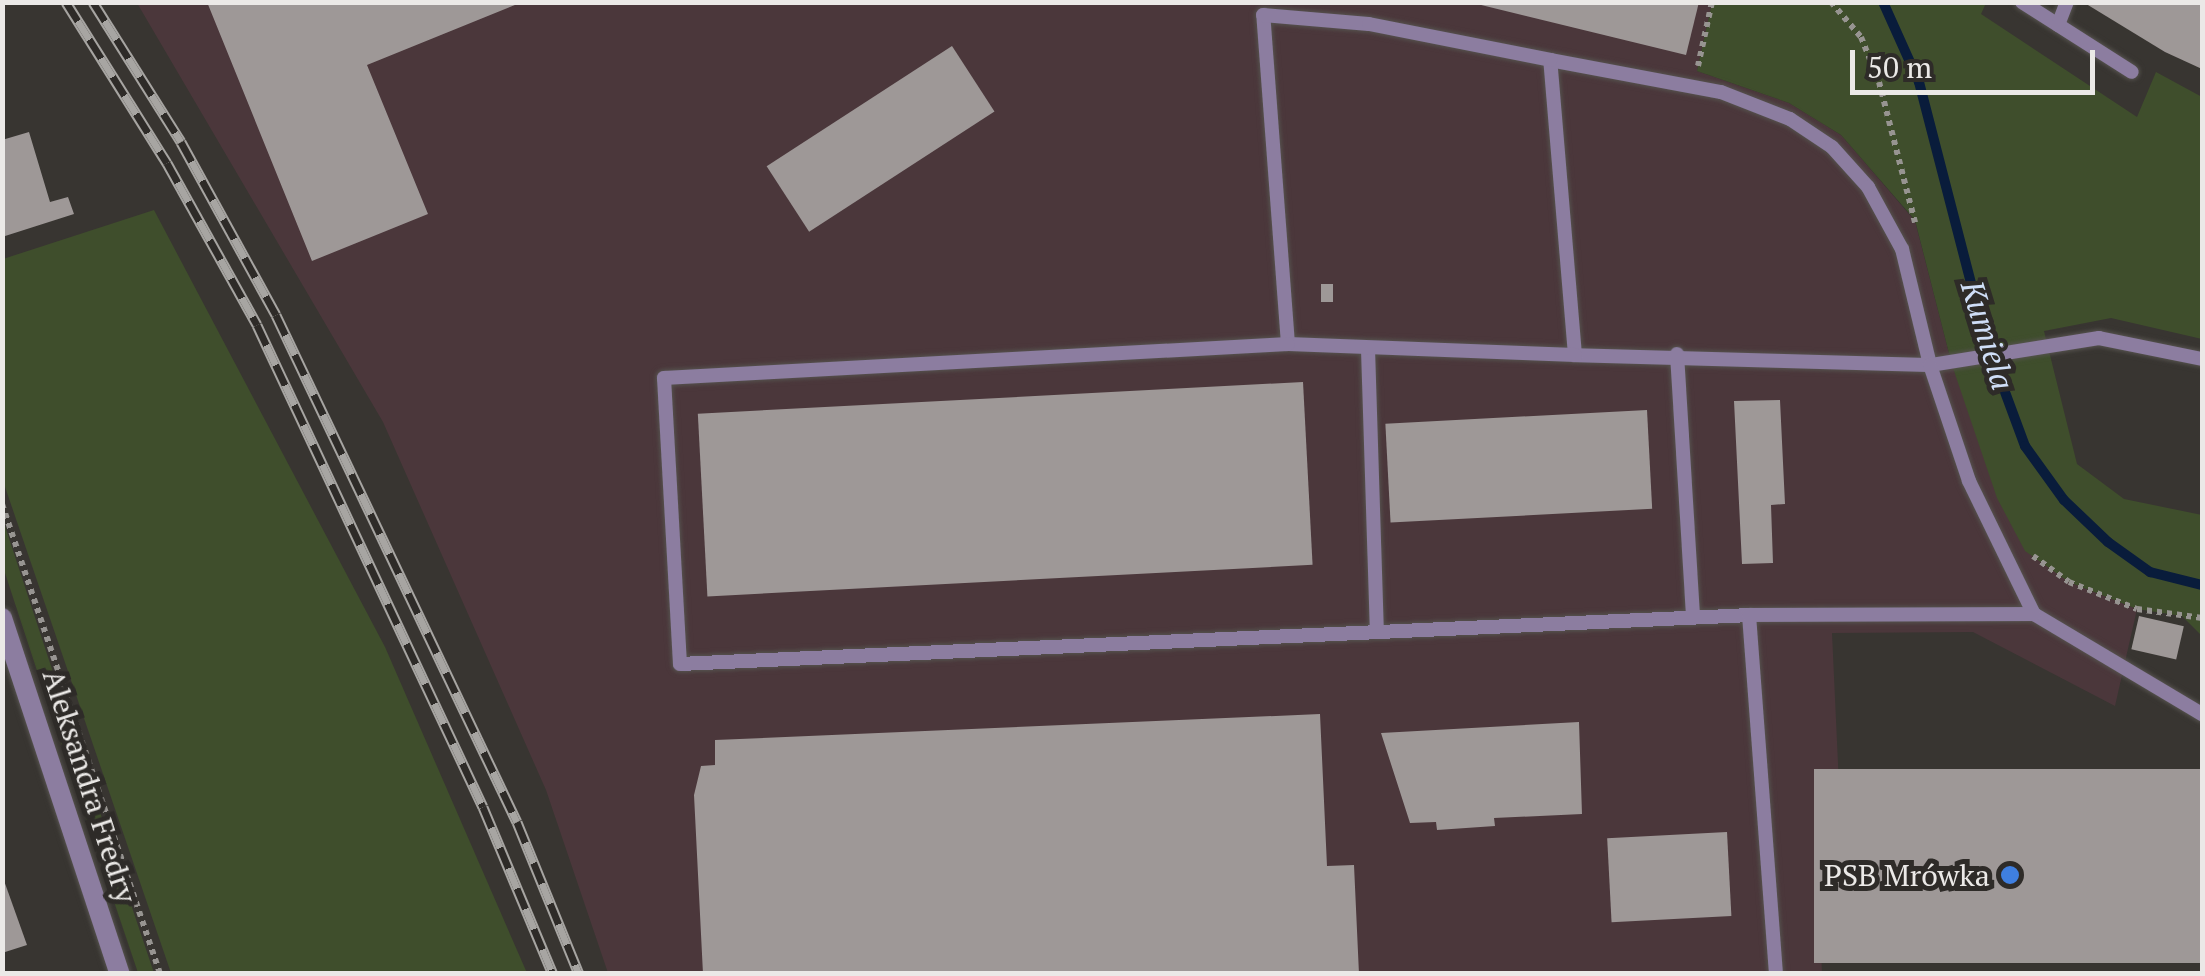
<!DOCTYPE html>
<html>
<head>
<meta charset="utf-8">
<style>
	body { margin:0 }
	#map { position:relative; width:2205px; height:976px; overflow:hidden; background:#383531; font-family:"PT Serif",serif }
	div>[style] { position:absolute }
	.industrial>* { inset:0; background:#4b373b }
	.green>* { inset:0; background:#3f4e2c }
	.stream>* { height:10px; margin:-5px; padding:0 5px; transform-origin:5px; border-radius:5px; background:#091c3b }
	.building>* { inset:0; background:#9e9897; transform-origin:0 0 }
	.path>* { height:6px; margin-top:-3px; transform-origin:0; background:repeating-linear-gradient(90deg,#979491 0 5px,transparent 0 10px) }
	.roads { filter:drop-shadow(0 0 2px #55524e) drop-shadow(0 0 2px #55524e) }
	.lane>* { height:14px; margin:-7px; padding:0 7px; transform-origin:7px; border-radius:7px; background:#8c7da0 }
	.street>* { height:20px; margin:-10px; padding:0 10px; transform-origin:10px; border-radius:10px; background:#8c7da0 }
	.rail>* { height:11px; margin-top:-5.5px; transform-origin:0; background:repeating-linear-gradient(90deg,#2e2b28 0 22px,#a7a5a2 0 44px); box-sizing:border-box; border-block:2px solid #a7a5a2 }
	.dots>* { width:28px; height:28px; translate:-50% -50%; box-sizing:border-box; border:5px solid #2e2b28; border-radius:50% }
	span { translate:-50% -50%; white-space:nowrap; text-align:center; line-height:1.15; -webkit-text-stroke:10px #2e2b28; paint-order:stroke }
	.street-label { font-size:30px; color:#ebe9e7 }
	.poi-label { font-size:30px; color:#ebe9e7 }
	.right { translate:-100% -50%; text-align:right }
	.water-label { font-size:32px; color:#cfdef7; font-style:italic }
	.frame { position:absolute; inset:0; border:5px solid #ebe9e7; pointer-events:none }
	.scale { position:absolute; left:1850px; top:50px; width:245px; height:45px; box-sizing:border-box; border:5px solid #ebe9e7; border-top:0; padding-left:12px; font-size:30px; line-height:35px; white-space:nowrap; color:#ebe9e7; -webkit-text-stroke:8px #2e2b28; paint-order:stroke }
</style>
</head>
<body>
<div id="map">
	<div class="industrial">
		<i style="clip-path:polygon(137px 3px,1712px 3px,1697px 71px,1789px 103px,1841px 135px,1915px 221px,1952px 365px,2069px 582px,2137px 609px,2115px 706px,1973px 632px,1832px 633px,1839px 785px,1814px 787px,1822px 973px,608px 973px,546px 790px,383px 422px)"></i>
	</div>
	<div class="green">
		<i style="clip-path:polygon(1712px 3px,1986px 3px,1981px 14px,2137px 117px,2156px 72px,2202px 97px,2202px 339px,2111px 318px,2044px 331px,2077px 464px,2124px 499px,2202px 515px,2202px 636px,2182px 616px,2137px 609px,2069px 582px,2025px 551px,1997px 498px,1952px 365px,1915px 220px,1841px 135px,1789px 103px,1697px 71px)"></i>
		<i style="clip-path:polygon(154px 210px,385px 647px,527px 973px,171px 973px,2px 478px,3px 259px)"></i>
		<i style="clip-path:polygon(3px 520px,48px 657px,154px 973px,138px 973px,71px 774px,3px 567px)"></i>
	</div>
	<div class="stream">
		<i style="left:1883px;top:2px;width:88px;rotate:65.8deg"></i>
		<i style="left:1919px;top:82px;width:264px;rotate:75.5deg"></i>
		<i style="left:1985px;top:338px;width:115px;rotate:69.7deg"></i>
		<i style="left:2025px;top:446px;width:67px;rotate:54.2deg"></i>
		<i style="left:2064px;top:500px;width:61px;rotate:43.7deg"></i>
		<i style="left:2108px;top:542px;width:52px;rotate:35.5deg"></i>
		<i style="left:2150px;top:572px;width:54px;rotate:14deg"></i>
	</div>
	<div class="building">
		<i style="clip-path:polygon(207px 2px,520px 2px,520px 3px,367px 65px,428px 214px,312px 261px)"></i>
		<i style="clip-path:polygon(1469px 2px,1699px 2px,1686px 55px)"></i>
		<i style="clip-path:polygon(2083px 2px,2202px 2px,2202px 69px,2165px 52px)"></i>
		<i style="left:952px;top:46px;width:78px;height:221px;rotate:57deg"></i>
		<i style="clip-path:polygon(29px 132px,50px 202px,68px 197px,74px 214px,2px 237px,2px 140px)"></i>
		<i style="left:1321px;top:284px;width:12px;height:18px"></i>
		<i style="left:1303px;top:382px;width:183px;height:606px;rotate:87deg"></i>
		<i style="clip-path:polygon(1780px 400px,1785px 504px,1771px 505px,1773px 563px,1742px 564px,1734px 401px)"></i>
		<i style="left:1647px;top:410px;width:99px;height:262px;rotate:87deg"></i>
		<i style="left:2139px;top:616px;width:46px;height:34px;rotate:13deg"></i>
		<i style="clip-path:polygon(1320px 714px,1327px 866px,1354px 865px,1359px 974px,703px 974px,694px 795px,701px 766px,715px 765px,715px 740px)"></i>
		<i style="clip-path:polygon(1579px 722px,1582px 814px,1494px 818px,1495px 826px,1437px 830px,1436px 822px,1410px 823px,1381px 733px)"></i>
		<i style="left:2202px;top:769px;width:194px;height:388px;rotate:90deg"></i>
		<i style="left:1727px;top:832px;width:84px;height:120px;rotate:87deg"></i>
		<i style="clip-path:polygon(2px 875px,27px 945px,2px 953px)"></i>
	</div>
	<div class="path">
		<i style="left:1831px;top:2px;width:46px;rotate:49.4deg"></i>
		<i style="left:1861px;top:37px;width:48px;rotate:68.2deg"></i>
		<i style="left:1879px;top:82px;width:145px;rotate:75.6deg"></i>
		<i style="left:1698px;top:66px;width:66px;rotate:-77.7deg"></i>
		<i style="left:2px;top:504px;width:496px;rotate:71.4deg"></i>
		<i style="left:2033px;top:556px;width:44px;rotate:35.8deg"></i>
		<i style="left:2069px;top:582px;width:73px;rotate:21.7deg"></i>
		<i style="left:2137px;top:609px;width:66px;rotate:7.9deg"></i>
	</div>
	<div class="roads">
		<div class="lane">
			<i style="left:2022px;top:2px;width:130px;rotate:32.5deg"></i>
			<i style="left:2058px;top:25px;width:25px;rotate:-69deg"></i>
			<i style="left:1550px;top:60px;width:174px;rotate:10.6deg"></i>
			<i style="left:1721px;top:92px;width:74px;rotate:21.4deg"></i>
			<i style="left:1790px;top:119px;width:50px;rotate:33.7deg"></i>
			<i style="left:1832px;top:147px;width:54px;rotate:48deg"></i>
			<i style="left:1868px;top:187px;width:71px;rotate:61.3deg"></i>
			<i style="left:1902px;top:249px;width:119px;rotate:76.4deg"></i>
			<i style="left:1930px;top:365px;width:355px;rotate:-178.4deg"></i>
			<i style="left:1575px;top:355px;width:296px;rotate:-94.8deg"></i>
			<i style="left:1288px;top:344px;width:330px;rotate:-94.3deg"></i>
			<i style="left:1263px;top:15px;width:106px;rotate:4.9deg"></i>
			<i style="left:1369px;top:24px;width:185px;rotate:11.2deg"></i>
			<i style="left:1368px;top:349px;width:283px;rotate:88.2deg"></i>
			<i style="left:1677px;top:354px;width:263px;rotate:86.5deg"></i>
			<i style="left:1575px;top:355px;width:287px;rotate:-177.8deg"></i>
			<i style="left:1288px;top:344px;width:625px;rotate:176.88deg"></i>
			<i style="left:664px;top:378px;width:286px;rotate:86.8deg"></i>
			<i style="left:680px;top:664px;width:1070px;rotate:-2.62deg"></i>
			<i style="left:2202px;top:359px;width:105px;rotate:-168.5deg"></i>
			<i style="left:2099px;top:338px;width:171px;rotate:170.9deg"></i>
			<i style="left:1930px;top:365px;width:122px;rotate:71.4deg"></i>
			<i style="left:1969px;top:481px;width:148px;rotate:64deg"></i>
			<i style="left:2034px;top:614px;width:196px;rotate:30.8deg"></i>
			<i style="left:1776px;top:974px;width:360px;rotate:-94.3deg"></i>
			<i style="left:1749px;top:615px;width:285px;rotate:-0.2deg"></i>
		</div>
		<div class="street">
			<i style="left:2px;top:618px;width:375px;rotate:71.7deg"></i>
		</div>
	</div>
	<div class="rail">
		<i style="left:66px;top:2px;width:190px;rotate:57.9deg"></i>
		<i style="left:167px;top:163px;width:185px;rotate:60.9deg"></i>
		<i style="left:257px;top:325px;width:532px;rotate:64.88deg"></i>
		<i style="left:483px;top:807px;width:181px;rotate:67.3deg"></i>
		<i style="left:93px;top:2px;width:165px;rotate:57.8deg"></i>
		<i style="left:181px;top:142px;width:197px;rotate:61.2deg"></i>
		<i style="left:276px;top:315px;width:561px;rotate:64.58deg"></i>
		<i style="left:517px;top:822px;width:164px;rotate:67.8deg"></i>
	</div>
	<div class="dots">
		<i style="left:2010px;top:875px;background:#3f7fe0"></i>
	</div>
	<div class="street-label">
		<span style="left:90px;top:786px;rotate:72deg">Aleksandra Fredry</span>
	</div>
	<div class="poi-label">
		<span class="right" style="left:1990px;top:875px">PSB Mrówka</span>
	</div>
	<div class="water-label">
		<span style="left:1988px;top:335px;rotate:73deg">Kumiela</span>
	</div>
	<div class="frame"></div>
	<div class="scale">50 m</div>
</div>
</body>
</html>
